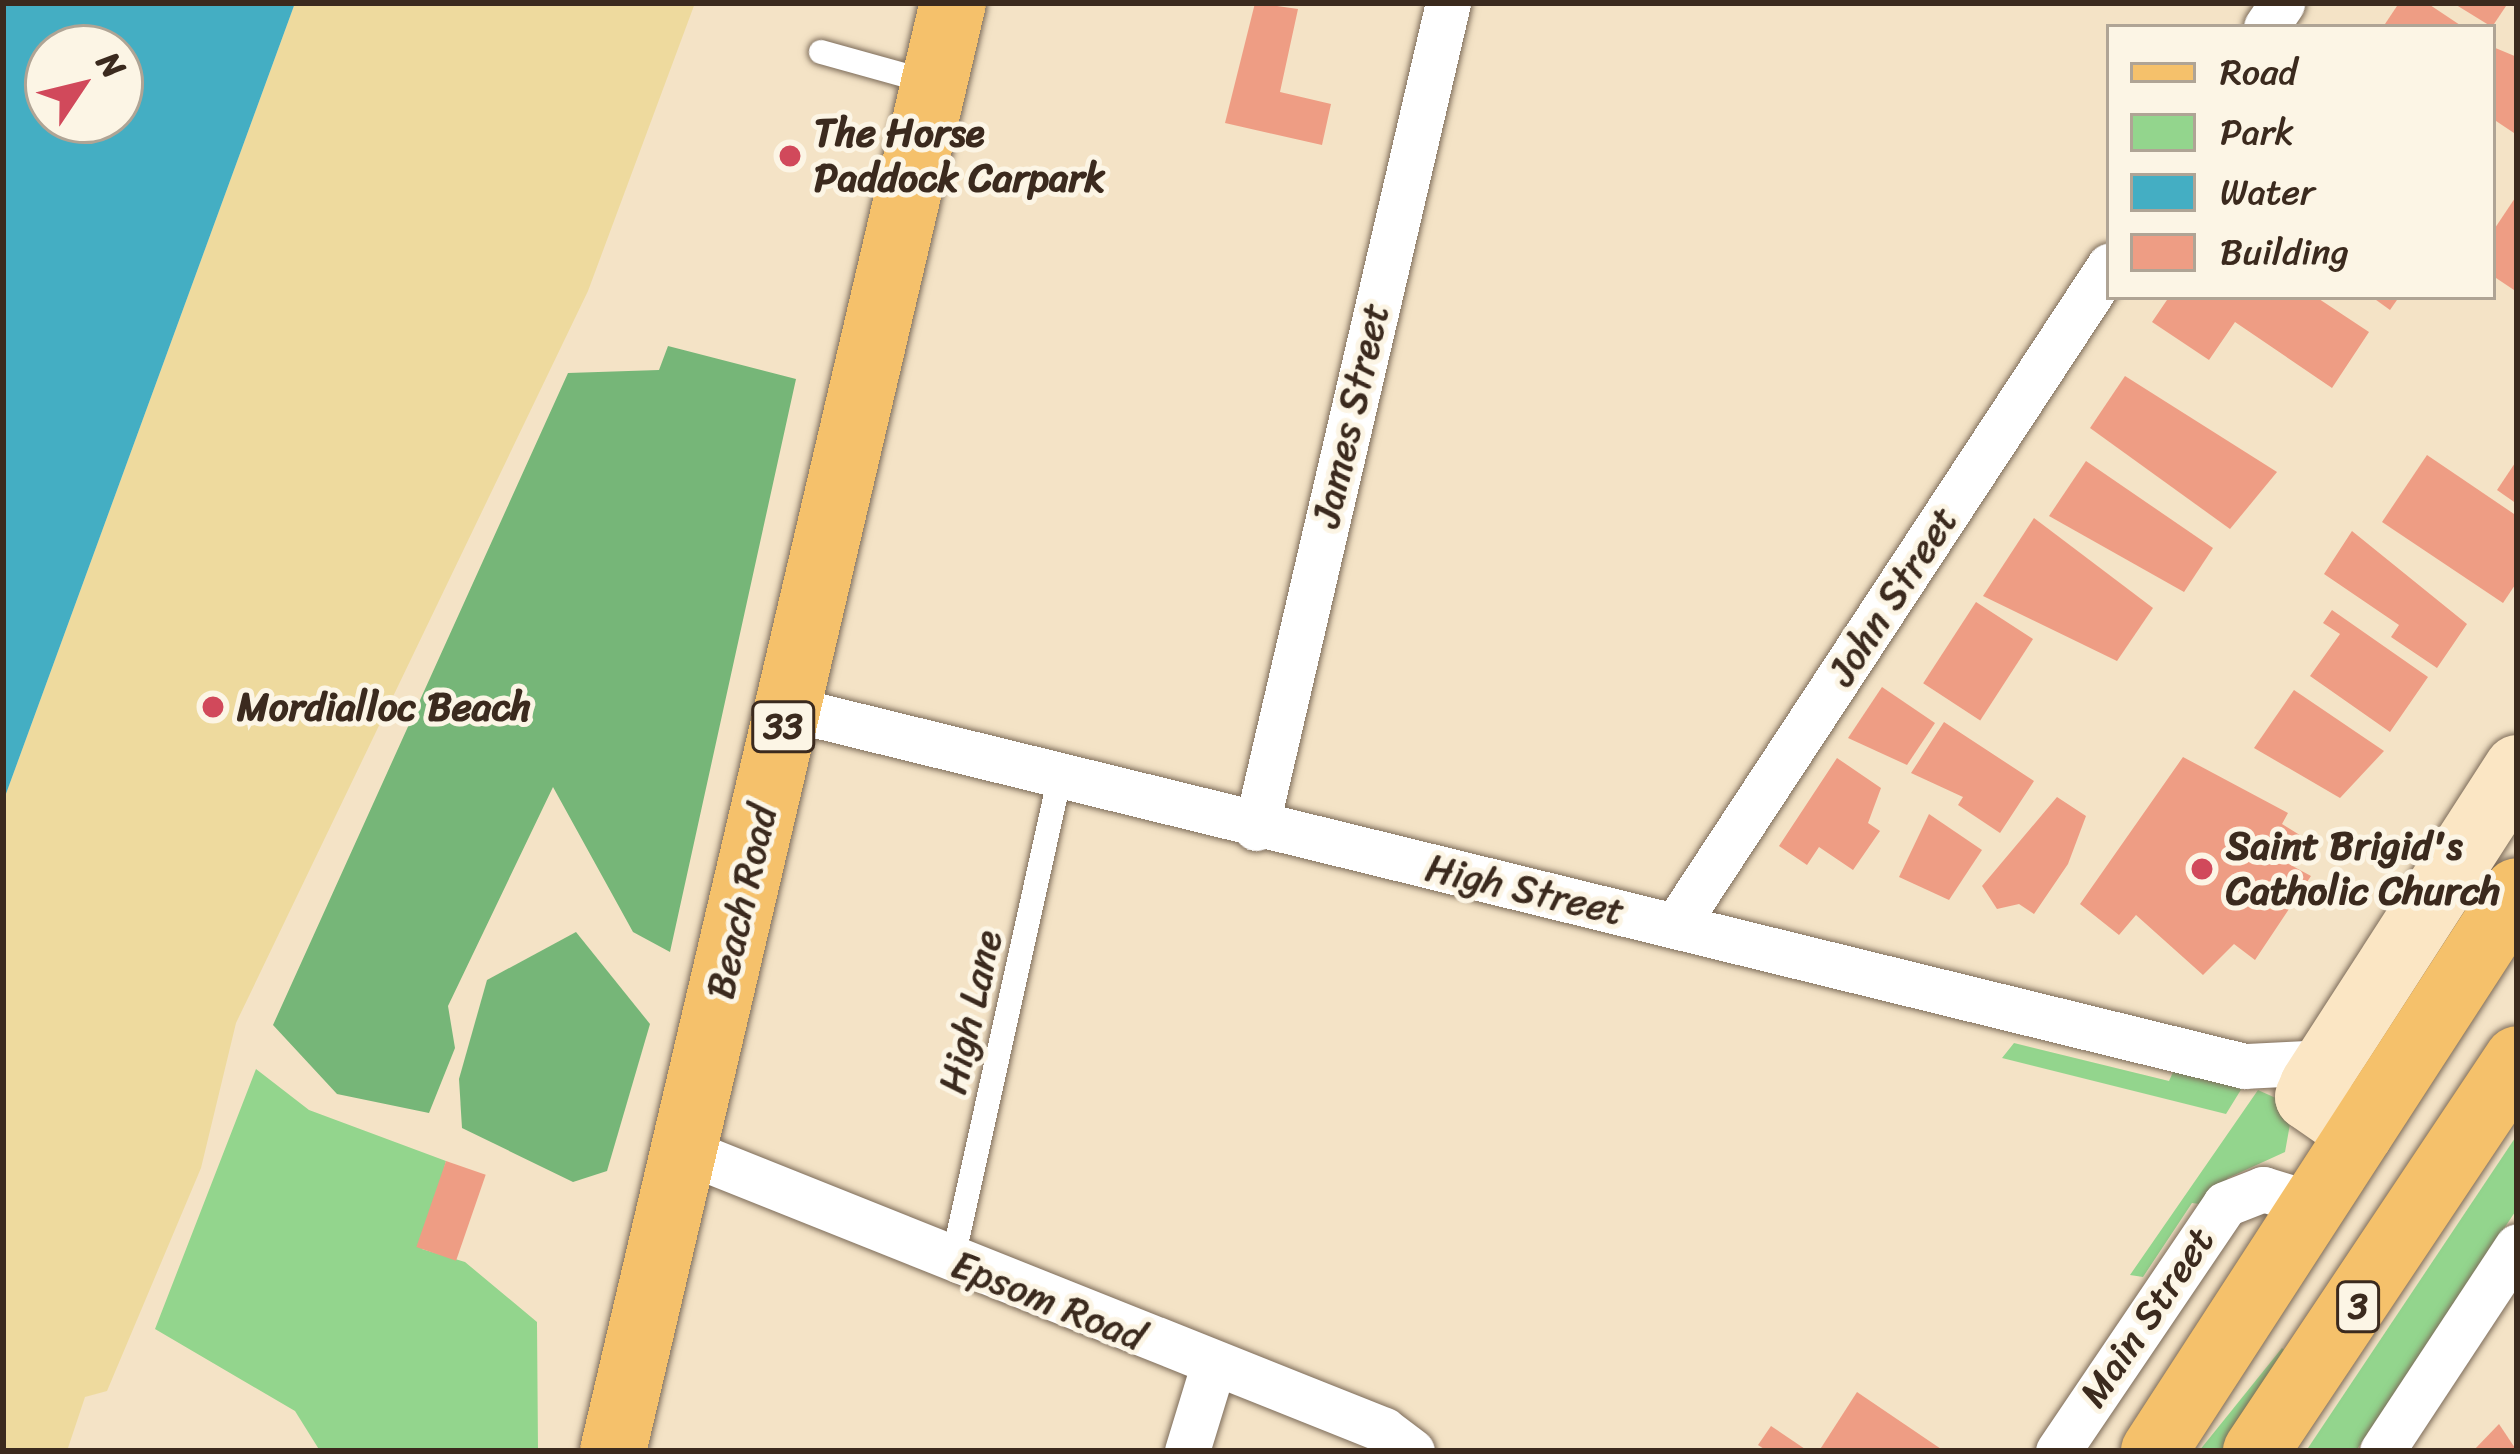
<!DOCTYPE html>
<html>
<head>
<meta charset="utf-8">
<style>
	body { margin:0 }
	#map { position:relative; width:2520px; height:1454px; overflow:hidden; background:#f4e3c6; font-family:Sriracha,sans-serif }
	div>[style] { position:absolute }
	.green>* { inset:0; background:#93d58d }
	.forest>* { inset:0; background:#76b678 }
	.sand>* { inset:0; background:#eeda9e }
	.water>* { inset:0; background:#44aec3 }
	.building>* { inset:0; background:#ee9d84; transform-origin:0 0 }
	.roads { filter:drop-shadow(0 0 3px #7c6b59) drop-shadow(0 0 3px #7c6b59) }
	.lane>* { height:24px; margin:-12px; padding:0 12px; transform-origin:12px; border-radius:12px; background:#fff }
	.street>* { height:45px; margin:-22.5px; padding:0 22.5px; transform-origin:22.5px; border-radius:22.5px; background:#fff }
	.secondary>* { height:66px; margin:-33px; padding:0 33px; transform-origin:33px; border-radius:33px; background:#fbe6c4 }
	.primary>* { height:66px; margin:-33px; padding:0 33px; transform-origin:33px; border-radius:33px; background:#f5c16b }
	.highway>* { height:66px; margin:-33px; padding:0 33px; transform-origin:33px; border-radius:33px; background:#f5c16b }
	.dots>* { width:33px; height:33px; translate:-50% -50%; box-sizing:border-box; border:6px solid #fcf5e5; border-radius:50% }
	span { translate:-50% -50%; white-space:nowrap; text-align:center; line-height:1.15; -webkit-text-stroke:10px #fcf5e5; paint-order:stroke }
	.shield-label span { padding:3px 9px; background:#fcf5e5; border:3px solid; border-radius:9px; -webkit-text-stroke-width:0 }
	.shield-label { font-size:36px; color:#3b2a1e; font-weight:700 }
	.poi-label { font-size:39px; color:#3b2a1e; font-weight:700 }
	.left { translate:0 -50%; text-align:left }
	.street-label { font-size:39px; color:#3b2a1e }
	.frame { position:absolute; inset:0; border:6px solid #3b2a1e; pointer-events:none }
	.legend { position:absolute; left:2106px; top:24px; width:390px; height:276px; box-sizing:border-box; background:#fcf5e5; border:3px solid #afa495; margin:0; padding:15px 21px; list-style:none; font-size:36px; color:#3b2a1e }
	.legend li { display:flex; align-items:center; gap:24px; height:60px }
	.legend b { width:60px; border:3px solid #afa495 }
	.north { position:absolute; left:24px; top:24px; width:120px; height:120px; box-sizing:border-box; background:#fcf5e5; border:3px solid #afa495; border-radius:50%; rotate:55deg; font-size:33px; font-weight:700; line-height:48px; text-align:center; color:#3b2a1e }
	.north::after { content:''; display:block; margin:auto; width:42px; height:54px; background:#d1495b; clip-path:polygon(50% 0,100% 100%,50% 72%,0 100%) }
</style>
</head>
<body>
<div id="map">
	<div class="green">
		<i style="clip-path:polygon(2014px 1043px,2169px 1081px,2174px 1070px,2242px 1088px,2226px 1114px,2002px 1058px)"></i>
		<i style="clip-path:polygon(256px 1069px,309px 1110px,446px 1161px,422px 1249px,465px 1262px,537px 1322px,538px 1451px,320px 1451px,295px 1411px,155px 1329px)"></i>
		<i style="clip-path:polygon(2258px 1090px,2278px 1099px,2290px 1124px,2285px 1152px,2228px 1178px,2207px 1205px,2192px 1203px,2143px 1277px,2130px 1275px)"></i>
		<i style="clip-path:polygon(2517px 1135px,2517px 1209px,2356px 1451px,2306px 1451px)"></i>
		<i style="clip-path:polygon(2282px 1348px,2289px 1355px,2223px 1451px,2199px 1451px)"></i>
	</div>
	<div class="forest">
		<i style="clip-path:polygon(668px 346px,796px 379px,670px 952px,633px 932px,553px 787px,448px 1006px,455px 1048px,429px 1113px,337px 1094px,273px 1025px,568px 373px,659px 370px)"></i>
		<i style="clip-path:polygon(576px 932px,650px 1024px,607px 1171px,573px 1182px,462px 1128px,459px 1079px,487px 980px)"></i>
	</div>
	<div class="sand">
		<i style="clip-path:polygon(295px 3px,695px 3px,588px 291px,236px 1023px,201px 1168px,107px 1391px,85px 1397px,67px 1451px,3px 1451px,3px 802px)"></i>
	</div>
	<div class="water">
		<i style="clip-path:polygon(evenodd,3px 3px,295px 3px,3px 802px,3px 3px,48px 48px,120px 48px,120px 120px,48px 120px,48px 48px)"></i>
	</div>
	<div class="building">
		<i style="clip-path:polygon(1255px 3px,1298px 9px,1280px 92px,1331px 104px,1322px 145px,1225px 123px)"></i>
		<i style="clip-path:polygon(2399px 3px,2427px 3px,2463px 27px,2383px 27px)"></i>
		<i style="clip-path:polygon(2453px 3px,2508px 3px,2492px 27px)"></i>
		<i style="clip-path:polygon(2493px 47px,2517px 57px,2517px 135px,2493px 119px)"></i>
		<i style="clip-path:polygon(2517px 195px,2517px 292px,2493px 276px,2493px 231px)"></i>
		<i style="clip-path:polygon(2169px 297px,2316px 297px,2369px 332px,2332px 388px,2235px 322px,2209px 360px,2152px 322px)"></i>
		<i style="clip-path:polygon(2372px 297px,2399px 297px,2390px 310px)"></i>
		<i style="clip-path:polygon(2125px 376px,2277px 472px,2230px 529px,2090px 428px)"></i>
		<i style="clip-path:polygon(2427px 455px,2517px 516px,2517px 582px,2503px 603px,2382px 522px)"></i>
		<i style="clip-path:polygon(2517px 460px,2517px 504px,2497px 490px)"></i>
		<i style="clip-path:polygon(2086px 461px,2213px 548px,2184px 592px,2049px 516px)"></i>
		<i style="clip-path:polygon(2034px 518px,2153px 608px,2117px 661px,1983px 596px)"></i>
		<i style="clip-path:polygon(2352px 531px,2467px 624px,2437px 668px,2391px 637px,2399px 625px,2324px 574px)"></i>
		<i style="left:1976px;top:602px;width:68px;height:97px;rotate:33deg"></i>
		<i style="clip-path:polygon(2332px 610px,2428px 677px,2390px 732px,2310px 676px,2340px 634px,2323px 623px)"></i>
		<i style="clip-path:polygon(1882px 687px,1935px 723px,1907px 765px,1848px 738px)"></i>
		<i style="clip-path:polygon(2294px 690px,2384px 751px,2340px 798px,2254px 748px)"></i>
		<i style="clip-path:polygon(1944px 722px,2034px 781px,2000px 833px,1958px 805px,1963px 797px,1911px 773px)"></i>
		<i style="clip-path:polygon(2183px 757px,2288px 813px,2282px 824px,2303px 837px,2287px 863px,2311px 876px,2255px 960px,2234px 944px,2203px 975px,2136px 915px,2119px 935px,2080px 904px)"></i>
		<i style="clip-path:polygon(1837px 758px,1881px 788px,1868px 823px,1880px 831px,1853px 870px,1819px 847px,1807px 865px,1779px 846px)"></i>
		<i style="clip-path:polygon(2057px 797px,2086px 816px,2068px 864px,2034px 914px,2019px 904px,1997px 909px,1982px 886px)"></i>
		<i style="clip-path:polygon(1929px 814px,1982px 850px,1949px 900px,1899px 877px)"></i>
		<i style="left:446px;top:1161px;width:42px;height:91px;rotate:19deg"></i>
		<i style="clip-path:polygon(1857px 1392px,1944px 1451px,1819px 1451px)"></i>
		<i style="clip-path:polygon(2499px 1424px,2517px 1451px,2473px 1451px)"></i>
		<i style="clip-path:polygon(1771px 1426px,1808px 1451px,1767px 1451px,1758px 1445px)"></i>
	</div>
	<div class="roads">
		<div class="lane">
			<i style="left:821px;top:52px;width:116px;rotate:15.5deg"></i>
			<i style="left:952px;top:1263px;width:498px;rotate:-77.5deg"></i>
		</div>
		<div class="street">
			<i style="left:2266px;top:27px;width:29px;rotate:-56deg"></i>
			<i style="left:787px;top:708px;width:1501px;rotate:13.8deg"></i>
			<i style="left:2245px;top:1066px;width:79px;rotate:-2.9deg"></i>
			<i style="left:1256px;top:828px;width:847px;rotate:-76.9deg"></i>
			<i style="left:1676px;top:925px;width:789px;rotate:-56.69deg"></i>
			<i style="left:683px;top:1150px;width:755px;rotate:21.77deg"></i>
			<i style="left:1384px;top:1430px;width:35px;rotate:37deg"></i>
			<i style="left:1187px;top:1451px;width:89px;rotate:-73deg"></i>
			<i style="left:2058px;top:1451px;width:298px;rotate:-55.9deg"></i>
			<i style="left:2225px;top:1204px;width:41px;rotate:-21.5deg"></i>
			<i style="left:2263px;top:1189px;width:54px;rotate:17.1deg"></i>
			<i style="left:2382px;top:1451px;width:245px;rotate:-56.6deg"></i>
		</div>
		<div class="secondary">
			<i style="left:2360px;top:1133px;width:63px;rotate:-145.3deg"></i>
			<i style="left:2308px;top:1097px;width:13px;rotate:-67deg"></i>
			<i style="left:2313px;top:1085px;width:377px;rotate:-57.2deg"></i>
		</div>
		<div class="primary">
			<i style="left:613px;top:1451px;width:1487px;rotate:-76.79deg"></i>
		</div>
		<div class="highway">
			<i style="left:2154px;top:1451px;width:667px;rotate:-57.05deg"></i>
			<i style="left:2256px;top:1451px;width:471px;rotate:-56.3deg"></i>
		</div>
	</div>
	<div class="dots">
		<i style="left:790px;top:156px;background:#d1495b"></i>
		<i style="left:213px;top:707px;background:#d1495b"></i>
		<i style="left:2202px;top:869px;background:#d1495b"></i>
	</div>
	<div class="shield-label">
		<span style="left:783px;top:727px">33</span>
		<span style="left:2358px;top:1307px">3</span>
	</div>
	<div class="poi-label">
		<span class="left" style="left:814px;top:156px">The Horse<br>Paddock Carpark</span>
		<span class="left" style="left:237px;top:707px">Mordialloc Beach</span>
		<span class="left" style="left:2226px;top:869px">Saint Brigid's<br>Catholic Church</span>
	</div>
	<div class="street-label">
		<span style="left:1351px;top:415px;rotate:-77deg">James Street</span>
		<span style="left:1893px;top:596px;rotate:-57deg">John Street</span>
		<span style="left:1525px;top:890px;rotate:13deg">High Street</span>
		<span style="left:742px;top:902px;rotate:-77deg">Beach Road</span>
		<span style="left:971px;top:1012px;rotate:-77deg">High Lane</span>
		<span style="left:1048px;top:1301px;rotate:22deg">Epsom Road</span>
		<span style="left:2147px;top:1317px;rotate:-56deg">Main Street</span>
	</div>
	<div class="frame"></div>
	<ul class="legend">
	<li><b style="height:15px;background:#f5c16b"></b>Road</li>
	<li><b style="height:33px;background:#93d58d"></b>Park</li>
	<li><b style="height:33px;background:#44aec3"></b>Water</li>
	<li><b style="height:33px;background:#ee9d84"></b>Building</li>
	</ul>
	<div class="north">N</div>
</div>
</body>
</html>
